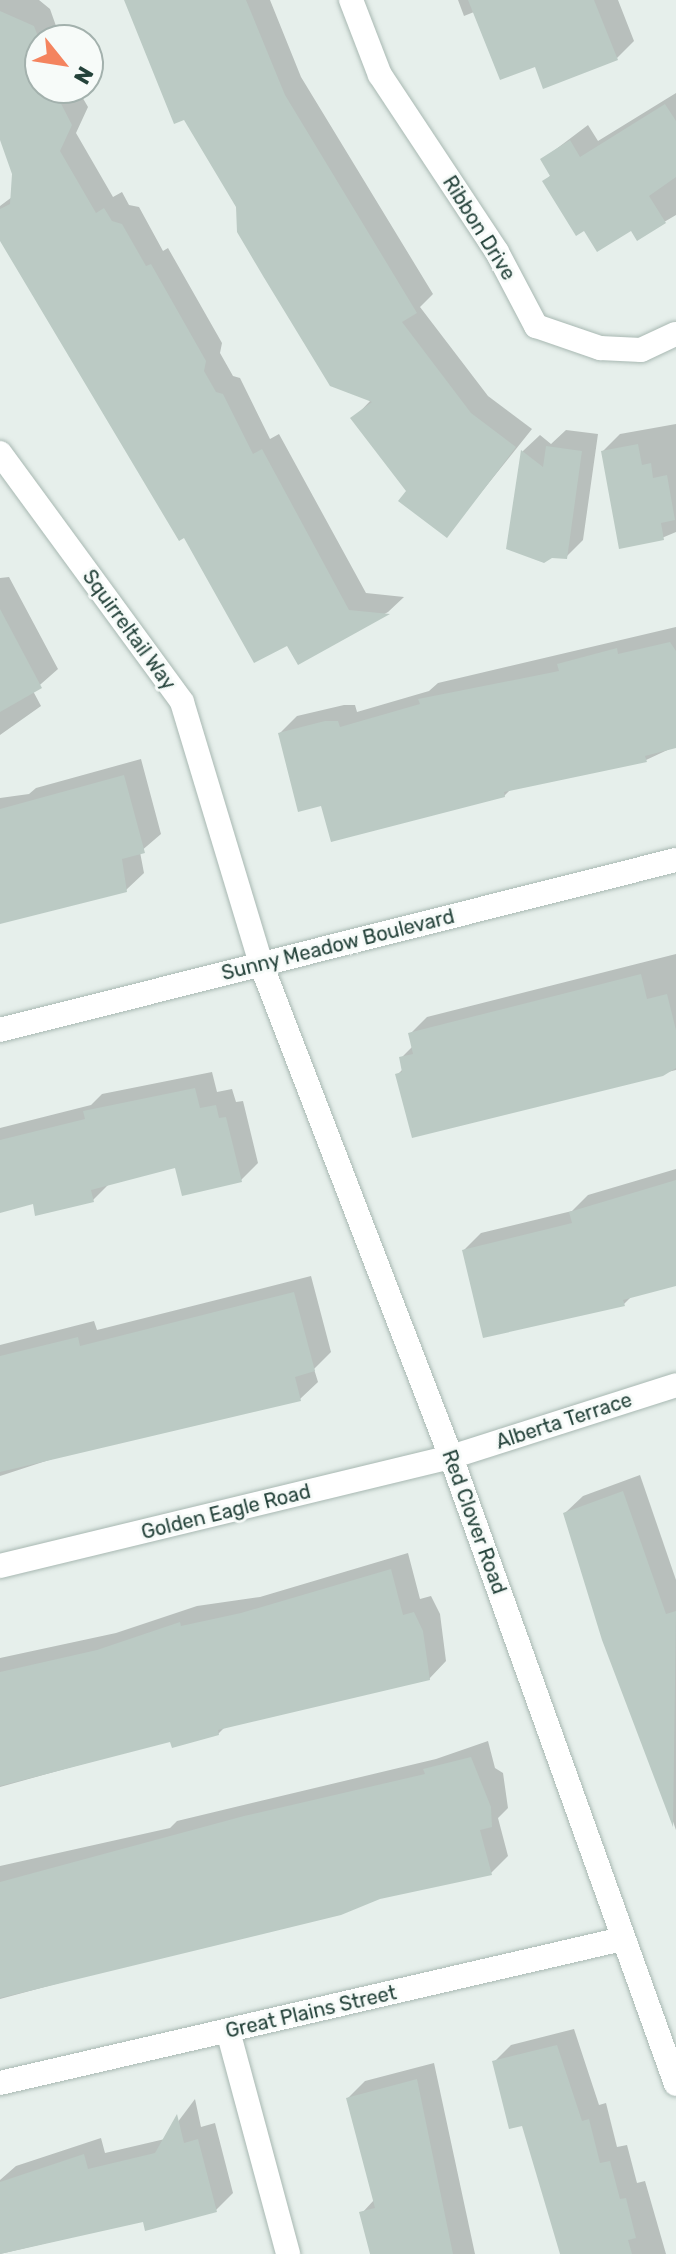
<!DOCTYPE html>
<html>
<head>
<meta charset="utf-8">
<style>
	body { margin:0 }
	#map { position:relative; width:676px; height:2254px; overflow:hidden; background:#e6efeb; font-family:Rubik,sans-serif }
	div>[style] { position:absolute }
	.shadow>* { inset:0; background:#0003 }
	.building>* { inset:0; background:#bbcac4 }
	.roads { filter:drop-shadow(0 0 2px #a8b8b2) drop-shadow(0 0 2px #a8b8b2) }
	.street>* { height:24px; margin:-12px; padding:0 12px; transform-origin:12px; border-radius:12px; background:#fff }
	.secondary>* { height:24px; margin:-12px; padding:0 12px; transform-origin:12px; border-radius:12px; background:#fff }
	span { translate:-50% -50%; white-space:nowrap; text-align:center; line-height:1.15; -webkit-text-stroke:6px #f7fbf9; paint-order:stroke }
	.street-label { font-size:20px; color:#24423a }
	.north { position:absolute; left:24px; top:24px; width:80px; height:80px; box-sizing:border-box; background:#f7fbf9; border:2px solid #a3b1ad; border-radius:50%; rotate:120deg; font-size:22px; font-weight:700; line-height:32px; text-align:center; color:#24423a }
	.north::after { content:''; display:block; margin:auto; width:28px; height:36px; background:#f4845f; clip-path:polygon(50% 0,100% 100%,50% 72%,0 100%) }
</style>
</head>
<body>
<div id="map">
	<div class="shadow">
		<i style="clip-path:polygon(0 0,39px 0,50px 9px,61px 40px,40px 40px,40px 88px,77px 88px,88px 107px,76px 133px,113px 197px,122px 192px,129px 205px,139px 207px,163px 251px,168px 248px,222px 343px,220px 353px,233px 376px,240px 378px,270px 439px,279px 434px,366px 593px,404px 597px,388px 612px,298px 662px,288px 643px,185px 536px,0 238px,0 206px,12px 197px,14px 174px,0 134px)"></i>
		<i style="clip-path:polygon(126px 0,270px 0,301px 77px,433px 294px,420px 307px,488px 396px,532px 429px,447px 535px,353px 419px,371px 400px,238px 207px)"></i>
		<i style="clip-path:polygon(458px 0,618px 0,634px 41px,617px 58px,474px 12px,464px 16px)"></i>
		<i style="clip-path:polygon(676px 93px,676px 215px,637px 238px,631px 228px,585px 228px,545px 181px,552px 174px,543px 159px,588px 125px,598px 141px)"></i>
		<i style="clip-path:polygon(676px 424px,676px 532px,657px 540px,603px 451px,620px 434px)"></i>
		<i style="clip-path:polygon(566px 430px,598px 434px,583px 540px,566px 557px,509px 548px,523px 451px,540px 435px,551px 444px)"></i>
		<i style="clip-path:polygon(9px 577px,58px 669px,33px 691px,41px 706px,0 735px,0 578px)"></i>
		<i style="clip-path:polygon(676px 627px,676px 746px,646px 760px,511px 789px,504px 796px,322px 803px,280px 733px,297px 716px,344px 705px,355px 705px,357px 712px,429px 691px,438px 683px)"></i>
		<i style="clip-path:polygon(141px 759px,161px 834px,140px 852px,144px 873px,126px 890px,0 921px,0 798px,29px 794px,36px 788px)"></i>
		<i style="clip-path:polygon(676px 954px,676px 1070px,413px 1135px,398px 1074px,403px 1069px,401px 1058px,413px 1046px,410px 1034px,427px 1017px)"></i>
		<i style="clip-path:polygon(212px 1072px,217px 1092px,232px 1089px,236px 1102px,243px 1101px,258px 1163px,241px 1180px,177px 1166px,110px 1183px,93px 1200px,34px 1202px,0 1211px,0 1128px,91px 1105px,102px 1094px)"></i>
		<i style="clip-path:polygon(676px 1169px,676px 1284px,632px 1296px,624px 1304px,464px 1250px,481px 1233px,572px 1211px,588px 1195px)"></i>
		<i style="clip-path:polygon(311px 1276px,331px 1352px,314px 1369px,318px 1382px,300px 1399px,98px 1444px,0 1476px,0 1345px,94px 1321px,97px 1330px)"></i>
		<i style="clip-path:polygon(640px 1475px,676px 1580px,676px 1830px,565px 1513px,583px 1496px)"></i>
		<i style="clip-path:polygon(408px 1553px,420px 1599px,431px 1596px,440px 1614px,446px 1661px,429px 1679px,226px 1726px,218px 1734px,172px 1739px,0 1787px,0 1658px,116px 1633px,197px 1606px,260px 1597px)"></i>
		<i style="clip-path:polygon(488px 1741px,495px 1768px,503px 1773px,508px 1808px,498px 1818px,508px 1856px,491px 1873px,379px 1897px,0 1999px,0 1866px,170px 1828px,177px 1821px,436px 1759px)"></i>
		<i style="clip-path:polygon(574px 2029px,599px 2105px,606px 2103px,617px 2147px,627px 2145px,637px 2183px,645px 2181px,666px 2254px,561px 2254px,524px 2123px,494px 2062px,511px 2045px)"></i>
		<i style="clip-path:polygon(434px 2063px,475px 2254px,372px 2254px,362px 2213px,374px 2200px,348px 2098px,365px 2081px)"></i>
		<i style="clip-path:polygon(195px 2099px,201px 2127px,215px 2123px,233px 2193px,216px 2210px,144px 2220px,0 2254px,0 2180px,16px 2166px,101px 2138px,105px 2153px,165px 2139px)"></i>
	</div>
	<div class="building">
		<i style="clip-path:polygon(124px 0,246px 0,285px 95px,417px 313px,402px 322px,471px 413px,516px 447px,447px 538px,398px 501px,406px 491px,350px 418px,372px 402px,330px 386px,263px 276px,237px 232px,236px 207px,184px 120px,174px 124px)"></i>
		<i style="clip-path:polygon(468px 0,594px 0,618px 60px,543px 89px,535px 67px,500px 80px)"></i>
		<i style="clip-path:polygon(0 11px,34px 26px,40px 42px,40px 88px,53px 88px,72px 125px,60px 151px,96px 213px,104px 208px,112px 221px,122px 224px,146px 266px,151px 264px,206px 361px,204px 371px,216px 392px,223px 394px,253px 454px,262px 449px,349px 610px,390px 614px,298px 665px,287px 646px,254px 663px,184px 538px,179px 541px,0 241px,0 209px,10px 204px,12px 174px,0 140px)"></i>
		<i style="clip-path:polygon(665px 104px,676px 121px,676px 177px,649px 196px,666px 223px,637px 241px,631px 231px,597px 252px,584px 231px,576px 236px,542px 181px,550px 176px,540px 159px,570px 140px,580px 157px)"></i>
		<i style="clip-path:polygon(638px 444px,642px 465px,651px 463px,653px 478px,667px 475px,675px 520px,661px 523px,664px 540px,619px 549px,601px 451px)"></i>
		<i style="clip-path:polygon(546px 446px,582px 451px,567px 559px,552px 558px,544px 563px,506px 549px,521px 450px,543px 467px)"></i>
		<i style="clip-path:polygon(0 609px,42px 688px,0 712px)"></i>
		<i style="clip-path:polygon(670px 642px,676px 651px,676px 748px,645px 756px,647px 762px,504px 792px,505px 797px,331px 842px,321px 806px,298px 812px,278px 733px,325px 721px,338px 721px,340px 727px,420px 704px,418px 699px,559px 671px,557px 664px,617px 648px,618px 654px)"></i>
		<i style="clip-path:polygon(124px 775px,145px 853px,122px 859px,127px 892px,0 924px,0 809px)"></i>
		<i style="clip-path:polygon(641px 974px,647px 999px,667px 994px,676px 1030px,676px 1068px,663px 1076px,412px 1138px,395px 1074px,402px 1072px,399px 1057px,413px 1054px,408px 1033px)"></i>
		<i style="clip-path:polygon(195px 1088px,200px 1108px,216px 1105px,219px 1118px,226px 1117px,242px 1182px,182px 1196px,175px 1168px,91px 1190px,94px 1202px,35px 1216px,33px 1204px,0 1213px,0 1140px,85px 1119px,83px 1111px)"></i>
		<i style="clip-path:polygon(676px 1180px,676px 1286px,623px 1300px,625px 1306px,483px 1338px,462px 1250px,572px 1223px,569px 1212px)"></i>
		<i style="clip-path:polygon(294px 1292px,315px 1371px,295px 1377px,301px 1401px,0 1472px,0 1356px,78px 1337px,80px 1346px)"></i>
		<i style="clip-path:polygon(623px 1491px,666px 1614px,676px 1611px,673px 1827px,602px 1640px,563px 1513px)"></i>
		<i style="clip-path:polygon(391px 1569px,403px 1615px,414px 1612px,423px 1631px,430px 1680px,218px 1730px,219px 1735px,172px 1748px,170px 1742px,0 1786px,0 1672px,97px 1650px,180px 1622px,181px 1626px,241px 1613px)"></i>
		<i style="clip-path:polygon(471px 1757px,491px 1807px,492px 1827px,480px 1830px,492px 1875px,380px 1899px,341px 1915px,0 1998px,0 1882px,244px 1816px,425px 1774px,423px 1769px)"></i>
		<i style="clip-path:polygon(557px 2045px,582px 2121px,589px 2119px,600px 2163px,610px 2161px,620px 2199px,626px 2198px,636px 2238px,628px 2240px,632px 2254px,560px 2254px,522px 2126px,509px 2129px,492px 2061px)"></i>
		<i style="clip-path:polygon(417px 2079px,453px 2254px,370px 2254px,359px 2212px,375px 2208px,346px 2098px)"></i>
		<i style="clip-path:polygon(177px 2114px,184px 2143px,198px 2139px,217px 2212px,145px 2231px,143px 2222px,0 2254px,0 2182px,84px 2154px,88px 2169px,155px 2153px)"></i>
	</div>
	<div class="roads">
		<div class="street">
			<i style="left:351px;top:0;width:80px;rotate:68.9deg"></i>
			<i style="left:380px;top:75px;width:212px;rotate:56.5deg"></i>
			<i style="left:497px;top:252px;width:84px;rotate:62.2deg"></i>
			<i style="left:536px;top:326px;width:68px;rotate:19deg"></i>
			<i style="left:600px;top:348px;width:41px;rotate:2.8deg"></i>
			<i style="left:641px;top:350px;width:38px;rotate:-25deg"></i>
			<i style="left:0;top:453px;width:308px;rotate:53.8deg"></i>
			<i style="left:182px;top:702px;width:274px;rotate:73.2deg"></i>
			<i style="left:261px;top:964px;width:528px;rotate:68.92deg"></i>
			<i style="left:451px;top:1457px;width:666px;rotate:70.26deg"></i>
			<i style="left:0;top:1566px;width:464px;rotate:-13.6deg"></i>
			<i style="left:451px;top:1457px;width:236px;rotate:-17.7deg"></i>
			<i style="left:228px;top:2031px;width:231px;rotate:74.9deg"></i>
			<i style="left:0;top:2083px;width:638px;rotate:-13.03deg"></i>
		</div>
		<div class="secondary">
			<i style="left:0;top:1030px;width:697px;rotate:-14.12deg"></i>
		</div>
	</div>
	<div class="street-label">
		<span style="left:479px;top:228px;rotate:58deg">Ribbon Drive</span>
		<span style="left:129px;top:630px;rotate:54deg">Squirreltail Way</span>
		<span style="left:338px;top:945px;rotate:-14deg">Sunny Meadow Boulevard</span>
		<span style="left:564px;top:1421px;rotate:-18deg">Alberta Terrace</span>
		<span style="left:226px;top:1512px;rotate:-14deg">Golden Eagle Road</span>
		<span style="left:474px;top:1522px;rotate:70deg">Red Clover Road</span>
		<span style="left:311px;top:2012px;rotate:-13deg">Great Plains Street</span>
	</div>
	<div class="north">N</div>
</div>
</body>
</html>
